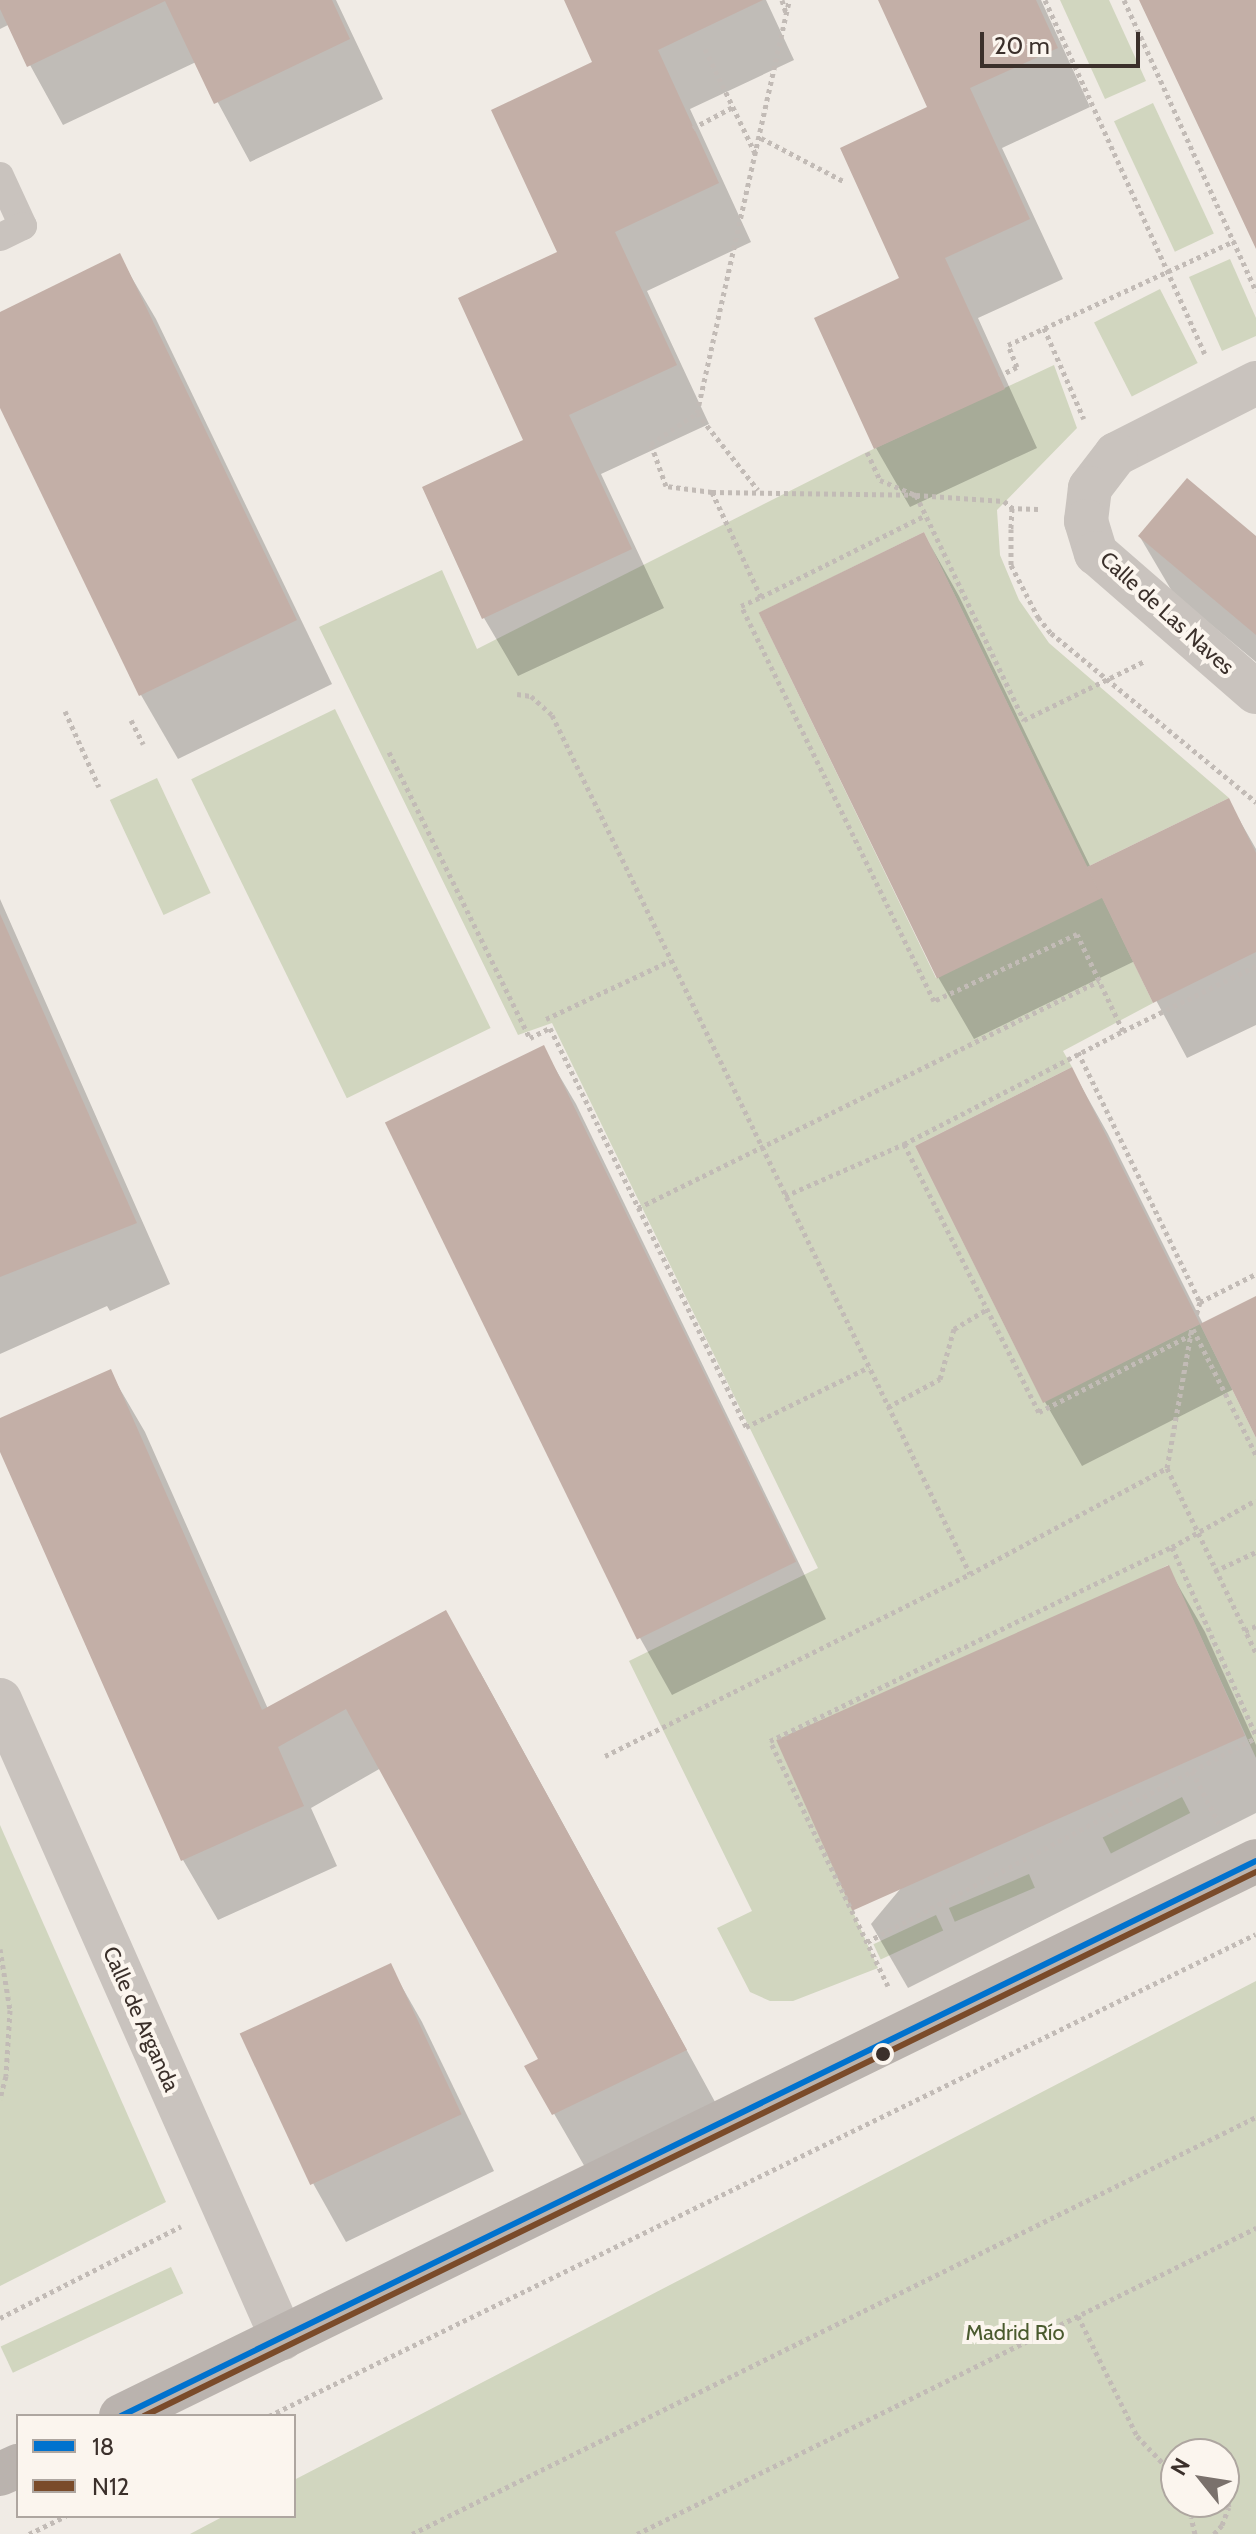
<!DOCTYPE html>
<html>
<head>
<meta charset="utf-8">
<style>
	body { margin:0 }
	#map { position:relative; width:1256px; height:2534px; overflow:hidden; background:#f0ebe5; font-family:Cabin,sans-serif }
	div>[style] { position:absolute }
	.green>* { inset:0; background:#d1d6bf; transform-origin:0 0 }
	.shadow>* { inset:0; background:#0003 }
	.building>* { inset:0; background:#c3afa7; transform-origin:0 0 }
	.path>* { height:5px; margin-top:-2.5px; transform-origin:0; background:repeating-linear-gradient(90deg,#c2bbb6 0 4px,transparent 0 8px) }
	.lane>* { height:28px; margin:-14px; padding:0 14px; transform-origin:14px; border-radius:14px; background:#c9c3be }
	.street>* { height:44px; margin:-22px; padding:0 22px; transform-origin:22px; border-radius:22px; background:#c9c3be }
	.secondary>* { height:44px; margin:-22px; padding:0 22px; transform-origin:22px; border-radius:22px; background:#bab3ae }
	.bus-1>* { height:6px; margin:-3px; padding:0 3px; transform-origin:3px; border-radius:3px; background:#0072ce }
	.bus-2>* { height:6px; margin:-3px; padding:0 3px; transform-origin:3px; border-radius:3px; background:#7a4b2a }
	.dots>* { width:22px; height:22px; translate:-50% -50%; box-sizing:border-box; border:4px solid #fbf5ee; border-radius:50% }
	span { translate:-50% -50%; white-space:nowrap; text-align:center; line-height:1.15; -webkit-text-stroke:8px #fbf5ee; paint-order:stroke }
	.street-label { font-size:22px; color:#3b302b }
	.park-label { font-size:22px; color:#4a5a2e }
	.legend { position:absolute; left:16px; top:2414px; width:280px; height:104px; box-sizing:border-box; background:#fbf5ee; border:2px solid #aea6a0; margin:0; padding:10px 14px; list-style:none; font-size:24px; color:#3b302b }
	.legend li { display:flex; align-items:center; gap:16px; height:40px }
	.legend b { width:40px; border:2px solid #aea6a0 }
	.north { position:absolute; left:1160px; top:2438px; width:80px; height:80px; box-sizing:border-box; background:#fbf5ee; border:2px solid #aea6a0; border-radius:50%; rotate:300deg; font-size:22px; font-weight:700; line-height:32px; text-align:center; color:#3b302b }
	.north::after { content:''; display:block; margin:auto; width:28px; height:36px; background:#7a716c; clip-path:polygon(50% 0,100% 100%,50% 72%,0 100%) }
	.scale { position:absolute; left:980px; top:32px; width:160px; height:36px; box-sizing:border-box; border:4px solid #3b302b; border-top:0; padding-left:10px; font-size:24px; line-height:28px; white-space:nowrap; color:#3b302b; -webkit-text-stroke:6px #fbf5ee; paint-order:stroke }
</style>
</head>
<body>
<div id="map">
	<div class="green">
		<i style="clip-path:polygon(1060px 0,1109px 0,1146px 81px,1105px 99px)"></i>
		<i style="left:1153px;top:103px;width:144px;height:43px;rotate:65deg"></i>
		<i style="clip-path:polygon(1230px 259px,1256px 318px,1256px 336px,1222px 351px,1189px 277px)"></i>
		<i style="left:1160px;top:289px;width:83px;height:74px;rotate:63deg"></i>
		<i style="clip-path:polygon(1054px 365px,1077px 428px,997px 510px,1000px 555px,1019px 600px,1049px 643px,1229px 798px,1087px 867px,924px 532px,759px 613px,936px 978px,1102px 897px,1153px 1003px,1063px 1051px,1072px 1067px,915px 1146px,1043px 1402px,1200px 1324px,1256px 1438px,1256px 1758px,1168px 1565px,786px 1761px,878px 1968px,793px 2001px,770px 2001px,750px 1992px,717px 1928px,752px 1911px,629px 1661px,818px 1568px,552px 1023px,518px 1035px,319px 627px,442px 570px,477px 649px,867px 452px)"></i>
		<i style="left:335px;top:709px;width:355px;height:160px;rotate:64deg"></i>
		<i style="left:157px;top:778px;width:127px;height:52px;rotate:65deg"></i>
		<i style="left:1182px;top:1797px;width:18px;height:89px;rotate:63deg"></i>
		<i style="clip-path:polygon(0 1825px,166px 2202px,0 2286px)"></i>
		<i style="left:1029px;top:1874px;width:15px;height:87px;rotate:67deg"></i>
		<i style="left:936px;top:1915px;width:17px;height:69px;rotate:65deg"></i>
		<i style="clip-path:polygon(evenodd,1256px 1981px,1256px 2534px,190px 2534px,224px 2516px,294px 2516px,294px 2480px,1256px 1981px,1176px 2454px,1224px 2454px,1224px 2502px,1176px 2502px,1176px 2454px)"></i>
		<i style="left:171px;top:2267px;width:29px;height:188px;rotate:65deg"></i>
	</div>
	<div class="shadow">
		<i style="clip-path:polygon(0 0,336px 0,383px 99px,250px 162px,196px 62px,63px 125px,8px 25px,0 29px)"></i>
		<i style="clip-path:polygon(566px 0,766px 0,794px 60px,690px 109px,751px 242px,647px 291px,709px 424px,601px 474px,664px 608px,518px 676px,484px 618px,526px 441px,595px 63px)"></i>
		<i style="clip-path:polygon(880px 0,1041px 0,1090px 107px,1002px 148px,1063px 279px,978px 318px,1037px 448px,910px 507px,876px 448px,929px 108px)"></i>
		<i style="clip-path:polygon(119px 256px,156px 319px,332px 684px,178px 759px,141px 695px,0 403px,0 314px)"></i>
		<i style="clip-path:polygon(924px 534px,959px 596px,1091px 868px,1228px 800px,1256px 849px,1256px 1025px,1187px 1058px,1135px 961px,974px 1039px,938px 977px,762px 614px)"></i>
		<i style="clip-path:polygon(1140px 537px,1256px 539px,1256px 662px,1173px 593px)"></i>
		<i style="clip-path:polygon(0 899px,170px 1284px,110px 1311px,107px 1306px,0 1354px)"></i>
		<i style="clip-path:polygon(543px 1048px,576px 1104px,826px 1619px,672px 1695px,640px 1638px,388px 1123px)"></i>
		<i style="clip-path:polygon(1072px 1070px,1108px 1134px,1203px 1324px,1256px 1298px,1256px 1434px,1234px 1389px,1082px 1466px,1045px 1402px)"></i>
		<i style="clip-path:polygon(110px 1372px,145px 1432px,268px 1709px,480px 1672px,720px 2111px,589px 2174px,527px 2067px,540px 2060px,381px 1768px,311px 1808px,337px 1866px,218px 1920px,183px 1860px,0 1447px,0 1421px)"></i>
		<i style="clip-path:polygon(1168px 1568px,1205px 1632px,1256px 1745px,1256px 1813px,908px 1988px,871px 1924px)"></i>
		<i style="clip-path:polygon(390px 1966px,422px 2022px,494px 2171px,346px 2242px,314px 2185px,243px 2037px)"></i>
	</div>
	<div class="building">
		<i style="clip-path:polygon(0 0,332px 0,350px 39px,214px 104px,165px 1px,27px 67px,0 9px)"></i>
		<i style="clip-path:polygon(564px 0,763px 0,658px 50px,719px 183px,615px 232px,677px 365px,569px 415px,632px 549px,482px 619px,422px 487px,523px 440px,458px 298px,557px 252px,491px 110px,592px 62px)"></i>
		<i style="clip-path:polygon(878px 0,1036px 0,1058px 48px,970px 88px,1030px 219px,945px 258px,1005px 389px,874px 449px,814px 318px,899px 278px,840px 148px,927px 107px)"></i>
		<i style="clip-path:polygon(1139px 0,1256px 0,1256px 249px,1205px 140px)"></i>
		<i style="clip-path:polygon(120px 253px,297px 620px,139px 696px,0 408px,0 312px)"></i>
		<i style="clip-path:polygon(1187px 478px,1256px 536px,1256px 635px,1138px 536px)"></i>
		<i style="left:924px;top:532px;width:407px;height:184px;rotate:64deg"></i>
		<i style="clip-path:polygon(1229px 798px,1256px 853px,1256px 952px,1153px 1003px,1087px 867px)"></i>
		<i style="clip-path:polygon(0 914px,137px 1223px,0 1277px)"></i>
		<i style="left:544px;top:1045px;width:575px;height:177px;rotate:64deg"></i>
		<i style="clip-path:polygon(1072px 1067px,1200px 1324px,1256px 1296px,1256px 1438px,1200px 1324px,1043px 1403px,915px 1146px)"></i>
		<i style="clip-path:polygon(111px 1369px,262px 1710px,446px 1610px,687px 2050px,552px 2115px,524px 2066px,538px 2059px,346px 1709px,278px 1747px,304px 1806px,181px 1861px,0 1452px,0 1418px)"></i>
		<i style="left:1169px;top:1565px;width:187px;height:430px;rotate:66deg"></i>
		<i style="left:391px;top:1963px;width:167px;height:167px;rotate:65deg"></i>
	</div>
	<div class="path">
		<i style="left:782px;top:0;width:14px;rotate:73deg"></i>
		<i style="left:1045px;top:0;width:388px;rotate:65.7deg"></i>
		<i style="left:1124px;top:0;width:320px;rotate:65.6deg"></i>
		<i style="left:705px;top:49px;width:118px;rotate:64.3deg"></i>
		<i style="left:693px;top:128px;width:45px;rotate:-27.7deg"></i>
		<i style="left:761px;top:138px;width:95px;rotate:27.6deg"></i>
		<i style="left:1044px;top:328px;width:99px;rotate:66.3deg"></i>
		<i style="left:999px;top:376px;width:20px;rotate:-27deg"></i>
		<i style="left:1017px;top:367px;width:24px;rotate:-112deg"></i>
		<i style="left:1008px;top:345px;width:249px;rotate:-24.7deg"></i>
		<i style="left:697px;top:413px;width:98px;rotate:51.6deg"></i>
		<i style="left:867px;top:452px;width:31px;rotate:65deg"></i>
		<i style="left:880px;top:480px;width:39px;rotate:23deg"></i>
		<i style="left:916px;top:495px;width:250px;rotate:64.4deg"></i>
		<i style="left:1024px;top:720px;width:135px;rotate:-26deg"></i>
		<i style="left:712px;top:492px;width:204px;rotate:0.8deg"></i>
		<i style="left:916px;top:495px;width:88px;rotate:3.9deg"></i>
		<i style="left:1004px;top:501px;width:11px;rotate:41deg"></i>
		<i style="left:1038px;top:509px;width:26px;rotate:-178deg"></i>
		<i style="left:1012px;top:508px;width:21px;rotate:93deg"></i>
		<i style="left:1011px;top:529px;width:36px;rotate:90deg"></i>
		<i style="left:1011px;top:565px;width:59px;rotate:62.6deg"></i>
		<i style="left:1038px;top:617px;width:21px;rotate:51deg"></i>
		<i style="left:1051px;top:633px;width:266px;rotate:39.5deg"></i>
		<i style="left:761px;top:597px;width:182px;rotate:-26.4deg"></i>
		<i style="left:517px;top:694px;width:14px;rotate:8deg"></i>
		<i style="left:531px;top:696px;width:28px;rotate:42deg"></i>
		<i style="left:552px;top:715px;width:955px;rotate:64.05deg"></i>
		<i style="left:65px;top:711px;width:83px;rotate:65.9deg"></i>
		<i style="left:131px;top:720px;width:27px;rotate:63deg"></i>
		<i style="left:389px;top:752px;width:319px;rotate:63.8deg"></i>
		<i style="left:530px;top:1038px;width:22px;rotate:-27deg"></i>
		<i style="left:550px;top:1028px;width:445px;rotate:63.8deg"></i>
		<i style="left:746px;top:1427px;width:137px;rotate:-26deg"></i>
		<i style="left:546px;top:1019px;width:137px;rotate:-25.1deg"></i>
		<i style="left:1123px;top:1031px;width:148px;rotate:-26deg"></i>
		<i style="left:1078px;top:1052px;width:278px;rotate:64deg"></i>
		<i style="left:1200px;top:1302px;width:15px;rotate:106deg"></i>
		<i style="left:904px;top:1144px;width:300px;rotate:63.3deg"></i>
		<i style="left:1039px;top:1412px;width:170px;rotate:-26.9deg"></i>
		<i style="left:785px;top:1196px;width:130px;rotate:-23.6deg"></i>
		<i style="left:904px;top:1144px;width:246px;rotate:-27.3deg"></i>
		<i style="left:1123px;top:1031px;width:107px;rotate:-115.4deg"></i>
		<i style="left:1077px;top:934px;width:158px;rotate:154.9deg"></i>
		<i style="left:934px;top:1001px;width:440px;rotate:-116deg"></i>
		<i style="left:741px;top:606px;width:22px;rotate:-24deg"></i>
		<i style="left:761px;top:597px;width:116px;rotate:-115deg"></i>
		<i style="left:712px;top:492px;width:46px;rotate:-172.6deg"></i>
		<i style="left:666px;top:486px;width:45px;rotate:-109.7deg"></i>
		<i style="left:651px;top:444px;width:55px;rotate:-34deg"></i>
		<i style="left:697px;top:413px;width:423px;rotate:-77.4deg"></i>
		<i style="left:638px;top:1208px;width:514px;rotate:-26.22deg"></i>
		<i style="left:1200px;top:1302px;width:63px;rotate:-26.6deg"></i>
		<i style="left:1193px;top:1329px;width:141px;rotate:63.4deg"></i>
		<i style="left:888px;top:1407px;width:59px;rotate:-28.3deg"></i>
		<i style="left:940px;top:1379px;width:52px;rotate:-74.4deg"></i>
		<i style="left:954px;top:1329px;width:39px;rotate:-31deg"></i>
		<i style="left:1167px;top:1468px;width:142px;rotate:-79.9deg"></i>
		<i style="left:1172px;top:1547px;width:207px;rotate:66deg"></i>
		<i style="left:1215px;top:1571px;width:45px;rotate:-24.9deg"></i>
		<i style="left:1245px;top:1631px;width:12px;rotate:-24deg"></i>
		<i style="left:605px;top:1756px;width:408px;rotate:-26.5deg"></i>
		<i style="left:970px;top:1574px;width:224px;rotate:-28.3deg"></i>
		<i style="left:1167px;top:1468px;width:205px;rotate:64.3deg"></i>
		<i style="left:1192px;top:1771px;width:59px;rotate:63deg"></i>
		<i style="left:867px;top:1942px;width:439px;rotate:-27.7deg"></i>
		<i style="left:0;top:1949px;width:62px;rotate:80.7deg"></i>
		<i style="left:10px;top:2010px;width:66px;rotate:93.5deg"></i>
		<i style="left:6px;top:2076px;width:24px;rotate:105deg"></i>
		<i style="left:888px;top:1986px;width:272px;rotate:-115.7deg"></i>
		<i style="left:770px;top:1741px;width:446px;rotate:-25.8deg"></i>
		<i style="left:1172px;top:1547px;width:96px;rotate:-29.2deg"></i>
		<i style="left:1078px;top:2316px;width:134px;rotate:63.8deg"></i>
		<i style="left:1137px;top:2436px;width:57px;rotate:46.4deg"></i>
		<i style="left:0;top:2318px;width:203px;rotate:-26.9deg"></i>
		<i style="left:269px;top:2416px;width:1098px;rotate:-26.03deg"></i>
		<i style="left:29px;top:2534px;width:41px;rotate:-25.9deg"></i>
		<i style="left:412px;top:2534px;width:941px;rotate:-26.29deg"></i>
		<i style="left:637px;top:2534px;width:691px;rotate:-26.31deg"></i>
		<i style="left:1195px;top:2534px;width:17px;rotate:-103deg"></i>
		<i style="left:1191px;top:2517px;width:16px;rotate:-68deg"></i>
		<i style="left:1214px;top:2534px;width:12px;rotate:-48deg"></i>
		<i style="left:1222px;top:2525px;width:19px;rotate:-69deg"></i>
		<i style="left:1229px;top:2507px;width:19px;rotate:-106deg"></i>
	</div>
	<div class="lane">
		<i style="left:0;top:176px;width:55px;rotate:65.3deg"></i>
		<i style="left:23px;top:226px;width:25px;rotate:154deg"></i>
	</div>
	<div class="street">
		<i style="left:1256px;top:383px;width:157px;rotate:153.1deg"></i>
		<i style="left:1116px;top:454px;width:43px;rotate:127.4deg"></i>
		<i style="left:1090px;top:488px;width:33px;rotate:97deg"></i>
		<i style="left:1086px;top:521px;width:34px;rotate:73deg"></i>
		<i style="left:1096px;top:553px;width:212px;rotate:41deg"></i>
		<i style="left:0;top:1700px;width:698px;rotate:66.15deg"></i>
	</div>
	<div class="secondary">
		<i style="left:121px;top:2416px;width:1263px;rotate:-26.06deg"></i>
		<i style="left:0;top:2474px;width:20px;rotate:-24deg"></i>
	</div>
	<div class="bus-1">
		<i style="left:121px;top:2416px;width:1263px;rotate:-26.06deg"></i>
	</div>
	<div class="bus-2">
		<i style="left:144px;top:2416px;width:1238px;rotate:-26.07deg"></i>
	</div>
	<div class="dots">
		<i style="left:883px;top:2054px;background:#3b302b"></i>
	</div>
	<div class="street-label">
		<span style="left:1167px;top:613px;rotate:42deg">Calle de Las Naves</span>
		<span style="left:141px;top:2019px;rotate:66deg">Calle de Arganda</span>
	</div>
	<div class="park-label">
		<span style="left:1015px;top:2333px">Madrid Río</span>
	</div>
	<ul class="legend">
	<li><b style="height:10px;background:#0072ce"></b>18</li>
	<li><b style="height:10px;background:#7a4b2a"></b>N12</li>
	</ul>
	<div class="north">N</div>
	<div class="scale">20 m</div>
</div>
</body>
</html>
